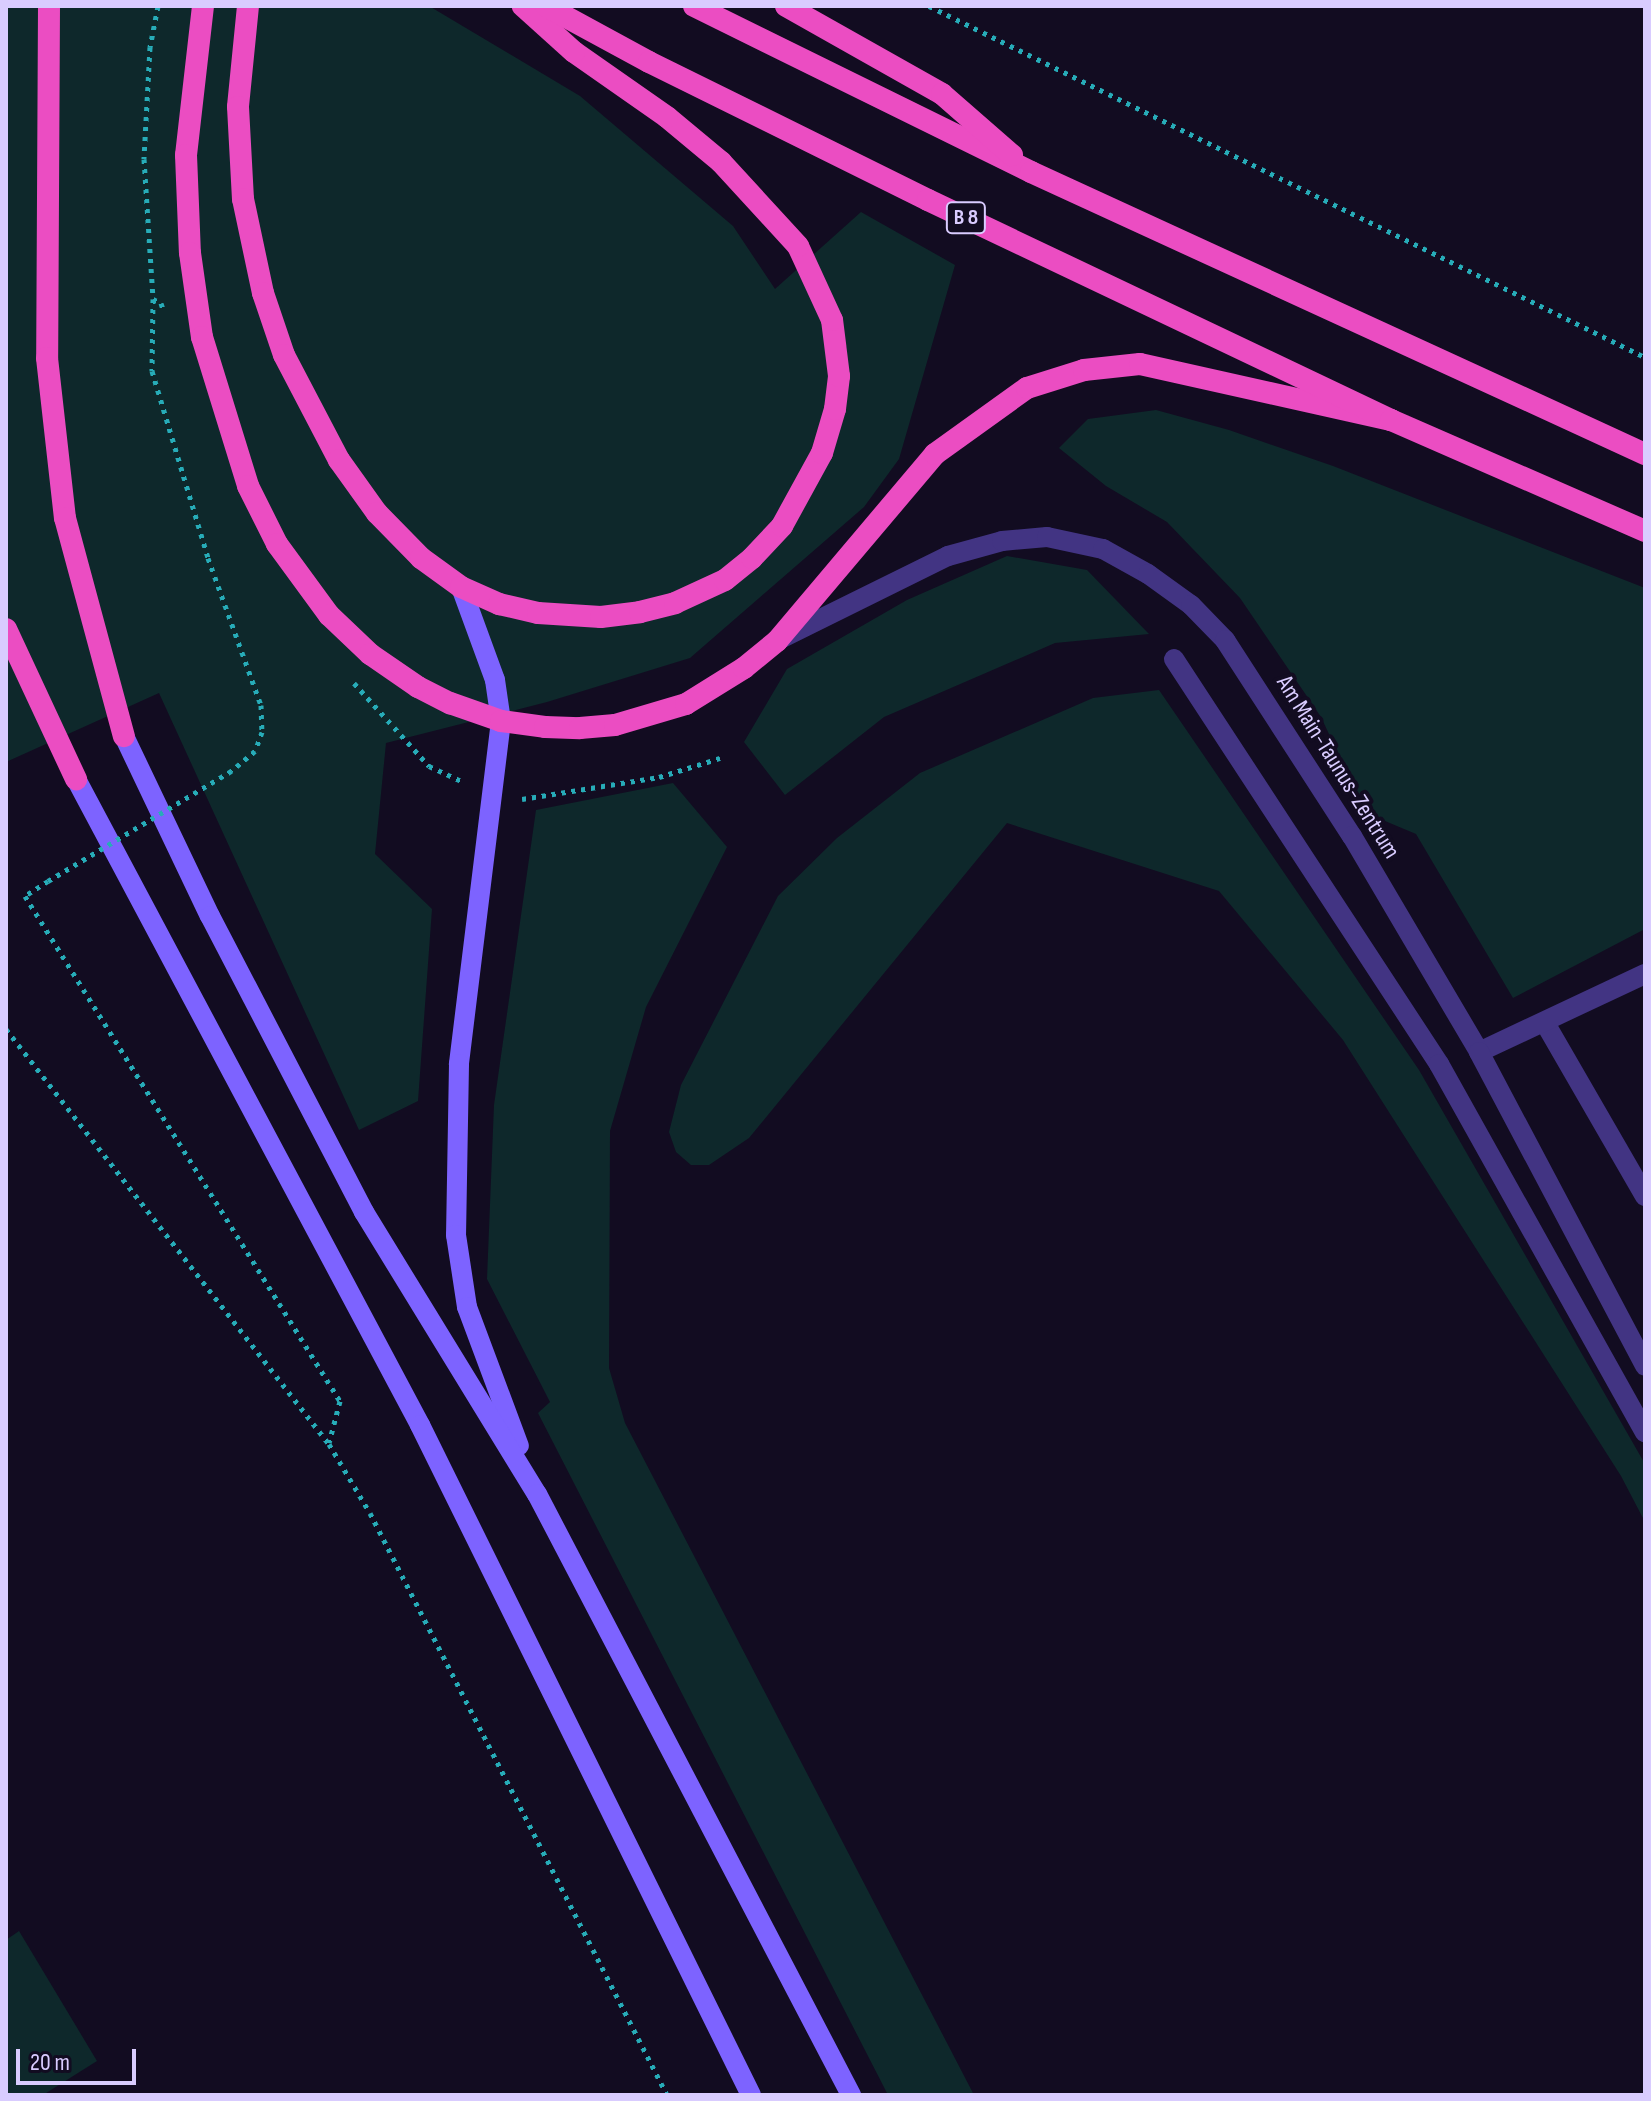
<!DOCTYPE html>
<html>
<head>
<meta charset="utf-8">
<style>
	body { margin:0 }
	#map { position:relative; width:1651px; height:2101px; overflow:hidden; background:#120c21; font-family:"Sofia Sans Condensed",sans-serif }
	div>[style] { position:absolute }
	.green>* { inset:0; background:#0e282b }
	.path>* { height:5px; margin-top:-2.5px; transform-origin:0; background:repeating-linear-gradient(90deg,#27acb8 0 4px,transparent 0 10px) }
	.service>* { height:20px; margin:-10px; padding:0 10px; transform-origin:10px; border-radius:10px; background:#423483 }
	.minor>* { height:20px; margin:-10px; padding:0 10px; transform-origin:10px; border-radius:10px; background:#423483 }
	.secondary>* { height:20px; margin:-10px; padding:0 10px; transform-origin:10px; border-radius:10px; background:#7d63ff }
	.trunk>* { height:22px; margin:-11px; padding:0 11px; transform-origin:11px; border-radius:11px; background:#eb4dc2 }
	.path-bridge>* { height:5px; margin-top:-2.5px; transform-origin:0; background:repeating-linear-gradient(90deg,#27acb8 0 4px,transparent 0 10px) }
	span { translate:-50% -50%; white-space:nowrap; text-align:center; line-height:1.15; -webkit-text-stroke:8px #120c21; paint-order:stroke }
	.shield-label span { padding:2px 6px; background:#120c21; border:2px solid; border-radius:6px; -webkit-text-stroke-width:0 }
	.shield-label { font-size:22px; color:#d9ccff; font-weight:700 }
	.street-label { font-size:24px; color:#d9ccff }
	.frame { position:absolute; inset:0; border:8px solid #d9ccff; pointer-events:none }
	.scale { position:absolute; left:16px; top:2049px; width:120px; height:36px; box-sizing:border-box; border:4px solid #d9ccff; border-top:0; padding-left:10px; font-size:24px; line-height:28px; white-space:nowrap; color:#d9ccff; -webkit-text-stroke:6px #120c21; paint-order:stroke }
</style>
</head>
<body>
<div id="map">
	<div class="green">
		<i style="clip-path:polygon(6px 6px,429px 6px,580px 96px,733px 226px,775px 289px,861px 212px,955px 265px,899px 459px,864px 507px,690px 658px,547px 702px,386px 743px,375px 854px,432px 909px,418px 1101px,359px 1130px,159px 693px,6px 762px)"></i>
		<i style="clip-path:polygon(1156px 410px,1229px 430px,1333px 466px,1645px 588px,1645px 929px,1513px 998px,1416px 834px,1366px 813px,1321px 717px,1240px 598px,1167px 522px,1106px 486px,1059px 448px,1088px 419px)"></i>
		<i style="clip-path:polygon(1007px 556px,1087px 570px,1149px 634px,1055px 643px,884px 717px,785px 795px,744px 742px,787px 669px,907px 600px)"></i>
		<i style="clip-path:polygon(1159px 690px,1419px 1070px,1645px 1464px,1645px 1522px,1621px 1476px,1343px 1040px,1219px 891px,1007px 823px,749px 1138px,709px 1165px,691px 1165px,676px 1152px,669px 1132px,681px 1085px,778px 896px,837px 838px,920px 773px,1093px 698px)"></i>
		<i style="clip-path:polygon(673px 783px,727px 847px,646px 1007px,610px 1131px,609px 1368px,625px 1423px,974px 2095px,888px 2095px,538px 1413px,550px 1402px,487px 1279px,494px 1105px,536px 810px)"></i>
		<i style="clip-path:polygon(19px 1931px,97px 2061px,43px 2095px,6px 2095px,6px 1940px)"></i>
	</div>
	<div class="path">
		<i style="left:158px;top:6px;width:42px;rotate:101deg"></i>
		<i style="left:150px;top:47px;width:112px;rotate:93.1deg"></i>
		<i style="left:144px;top:159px;width:140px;rotate:86.3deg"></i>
		<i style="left:153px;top:299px;width:72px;rotate:90.8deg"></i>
		<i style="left:152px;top:371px;width:195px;rotate:73.3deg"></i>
		<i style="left:208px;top:558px;width:156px;rotate:70.2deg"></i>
		<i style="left:261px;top:705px;width:27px;rotate:88deg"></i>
		<i style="left:262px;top:732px;width:20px;rotate:110deg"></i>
		<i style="left:255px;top:751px;width:31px;rotate:140deg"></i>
		<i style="left:929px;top:6px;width:797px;rotate:26.12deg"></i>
		<i style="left:153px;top:299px;width:9px;rotate:27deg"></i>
		<i style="left:161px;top:303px;width:6px;rotate:72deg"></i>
		<i style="left:354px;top:683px;width:112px;rotate:47.9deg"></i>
		<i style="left:429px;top:766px;width:38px;rotate:25deg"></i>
		<i style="left:522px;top:799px;width:139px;rotate:-9.1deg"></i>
		<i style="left:659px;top:777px;width:64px;rotate:-17.3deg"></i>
		<i style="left:48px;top:881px;width:27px;rotate:147deg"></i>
		<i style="left:25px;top:896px;width:595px;rotate:58.05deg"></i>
		<i style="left:340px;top:1401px;width:43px;rotate:104.7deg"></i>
		<i style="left:6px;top:1029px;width:526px;rotate:52.11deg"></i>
		<i style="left:329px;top:1444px;width:80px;rotate:59.3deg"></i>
		<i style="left:370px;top:1513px;width:653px;rotate:62.96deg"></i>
	</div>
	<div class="service">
		<i style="left:1174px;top:659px;width:484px;rotate:56.8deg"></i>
		<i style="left:1439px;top:1064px;width:422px;rotate:60.8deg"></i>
		<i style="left:1545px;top:1023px;width:200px;rotate:60deg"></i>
		<i style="left:1479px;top:1052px;width:183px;rotate:-25.2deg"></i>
	</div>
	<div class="minor">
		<i style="left:780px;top:639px;width:187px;rotate:-26.3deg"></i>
		<i style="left:948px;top:556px;width:56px;rotate:-15.5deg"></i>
		<i style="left:1002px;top:541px;width:45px;rotate:-5.1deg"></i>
		<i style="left:1047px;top:537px;width:57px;rotate:12.1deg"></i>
		<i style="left:1103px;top:549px;width:51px;rotate:29.1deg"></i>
		<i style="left:1148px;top:574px;width:53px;rotate:35.8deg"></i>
		<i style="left:1191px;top:605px;width:49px;rotate:45.8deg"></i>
		<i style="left:1225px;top:640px;width:234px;rotate:57.1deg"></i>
		<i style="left:1352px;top:836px;width:251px;rotate:59.5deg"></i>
		<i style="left:1479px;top:1052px;width:355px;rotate:62.1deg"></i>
	</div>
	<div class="secondary">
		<i style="left:461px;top:587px;width:99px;rotate:69.9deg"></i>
		<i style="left:495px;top:680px;width:41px;rotate:81.7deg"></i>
		<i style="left:501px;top:721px;width:346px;rotate:97deg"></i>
		<i style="left:459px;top:1064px;width:171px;rotate:91deg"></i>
		<i style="left:456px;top:1235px;width:73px;rotate:81.3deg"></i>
		<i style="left:467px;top:1307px;width:148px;rotate:69.5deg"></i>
		<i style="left:124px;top:736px;width:199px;rotate:64.5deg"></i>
		<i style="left:210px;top:916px;width:334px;rotate:62.5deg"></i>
		<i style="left:364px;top:1212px;width:331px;rotate:58.5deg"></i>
		<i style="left:537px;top:1494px;width:678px;rotate:62.41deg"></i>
		<i style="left:76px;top:779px;width:732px;rotate:61.96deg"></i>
		<i style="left:420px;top:1425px;width:747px;rotate:63.71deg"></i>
	</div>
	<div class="trunk">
		<i style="left:49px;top:6px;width:352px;rotate:90.3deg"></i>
		<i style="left:47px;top:358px;width:161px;rotate:83.6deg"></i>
		<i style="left:65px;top:518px;width:226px;rotate:74.9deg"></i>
		<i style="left:203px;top:6px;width:150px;rotate:96.5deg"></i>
		<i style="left:186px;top:155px;width:98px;rotate:87.7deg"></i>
		<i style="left:190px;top:253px;width:85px;rotate:81.9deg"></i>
		<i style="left:202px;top:337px;width:156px;rotate:72.8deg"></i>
		<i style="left:248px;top:486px;width:65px;rotate:63.4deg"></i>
		<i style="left:277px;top:544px;width:88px;rotate:53.8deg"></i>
		<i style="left:329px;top:615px;width:57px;rotate:43.6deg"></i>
		<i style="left:370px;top:654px;width:58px;rotate:34.5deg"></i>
		<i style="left:418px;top:687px;width:36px;rotate:27deg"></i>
		<i style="left:450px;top:703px;width:54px;rotate:19.4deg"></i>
		<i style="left:501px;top:721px;width:44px;rotate:7.8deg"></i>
		<i style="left:545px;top:727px;width:35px;rotate:2deg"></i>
		<i style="left:580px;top:728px;width:35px;rotate:-5deg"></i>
		<i style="left:615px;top:725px;width:74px;rotate:-16.5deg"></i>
		<i style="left:686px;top:704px;width:68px;rotate:-31.8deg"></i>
		<i style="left:744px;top:668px;width:43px;rotate:-39.3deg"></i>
		<i style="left:777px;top:641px;width:245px;rotate:-49.8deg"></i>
		<i style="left:935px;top:454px;width:113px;rotate:-35.7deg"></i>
		<i style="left:1027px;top:388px;width:60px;rotate:-17.5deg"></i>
		<i style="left:1084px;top:370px;width:56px;rotate:-6.1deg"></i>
		<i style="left:1140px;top:364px;width:257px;rotate:12.6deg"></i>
		<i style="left:248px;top:6px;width:101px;rotate:95.7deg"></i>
		<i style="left:238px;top:107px;width:92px;rotate:86.9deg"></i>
		<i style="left:243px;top:199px;width:96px;rotate:78deg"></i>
		<i style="left:263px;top:293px;width:65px;rotate:71.3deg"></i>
		<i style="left:284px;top:355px;width:119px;rotate:62.4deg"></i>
		<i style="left:339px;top:460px;width:65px;rotate:54.4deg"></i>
		<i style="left:377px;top:513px;width:63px;rotate:45.6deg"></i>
		<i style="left:421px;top:558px;width:49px;rotate:35.9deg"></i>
		<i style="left:461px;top:587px;width:42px;rotate:24.1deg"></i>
		<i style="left:499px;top:604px;width:40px;rotate:13deg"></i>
		<i style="left:538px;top:613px;width:63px;rotate:3.6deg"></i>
		<i style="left:601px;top:617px;width:39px;rotate:-7deg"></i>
		<i style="left:640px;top:612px;width:36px;rotate:-14deg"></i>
		<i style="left:675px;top:603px;width:55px;rotate:-24.7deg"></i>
		<i style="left:725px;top:580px;width:35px;rotate:-39deg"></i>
		<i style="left:752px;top:558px;width:44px;rotate:-46.8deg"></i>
		<i style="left:782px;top:526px;width:83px;rotate:-61.3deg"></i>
		<i style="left:822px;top:453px;width:46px;rotate:-73.5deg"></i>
		<i style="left:835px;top:409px;width:33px;rotate:-83deg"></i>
		<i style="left:839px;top:376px;width:56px;rotate:-97.1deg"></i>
		<i style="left:832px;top:320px;width:81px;rotate:-114.7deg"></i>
		<i style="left:798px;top:246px;width:114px;rotate:-132.5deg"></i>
		<i style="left:721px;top:162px;width:70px;rotate:-140.2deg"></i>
		<i style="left:667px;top:117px;width:113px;rotate:-145deg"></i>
		<i style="left:574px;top:52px;width:69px;rotate:-138deg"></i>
		<i style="left:546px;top:6px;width:117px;rotate:28.5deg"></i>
		<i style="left:649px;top:62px;width:311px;rotate:26.3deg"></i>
		<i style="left:928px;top:200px;width:513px;rotate:25.42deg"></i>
		<i style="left:1391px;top:420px;width:277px;rotate:23.6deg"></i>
		<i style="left:694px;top:6px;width:376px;rotate:26.2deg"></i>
		<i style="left:1031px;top:172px;width:676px;rotate:24.67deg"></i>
		<i style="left:786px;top:6px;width:179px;rotate:29.4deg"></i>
		<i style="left:942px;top:94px;width:93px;rotate:41.1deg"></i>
		<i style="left:6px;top:629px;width:166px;rotate:65deg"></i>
	</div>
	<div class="path-bridge">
		<i style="left:48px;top:881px;width:214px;rotate:-31deg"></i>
	</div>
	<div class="shield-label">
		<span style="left:966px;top:218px">B 8</span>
	</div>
	<div class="street-label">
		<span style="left:1338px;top:767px;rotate:58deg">Am Main-Taunus-Zentrum</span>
	</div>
	<div class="frame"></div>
	<div class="scale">20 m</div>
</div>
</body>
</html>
